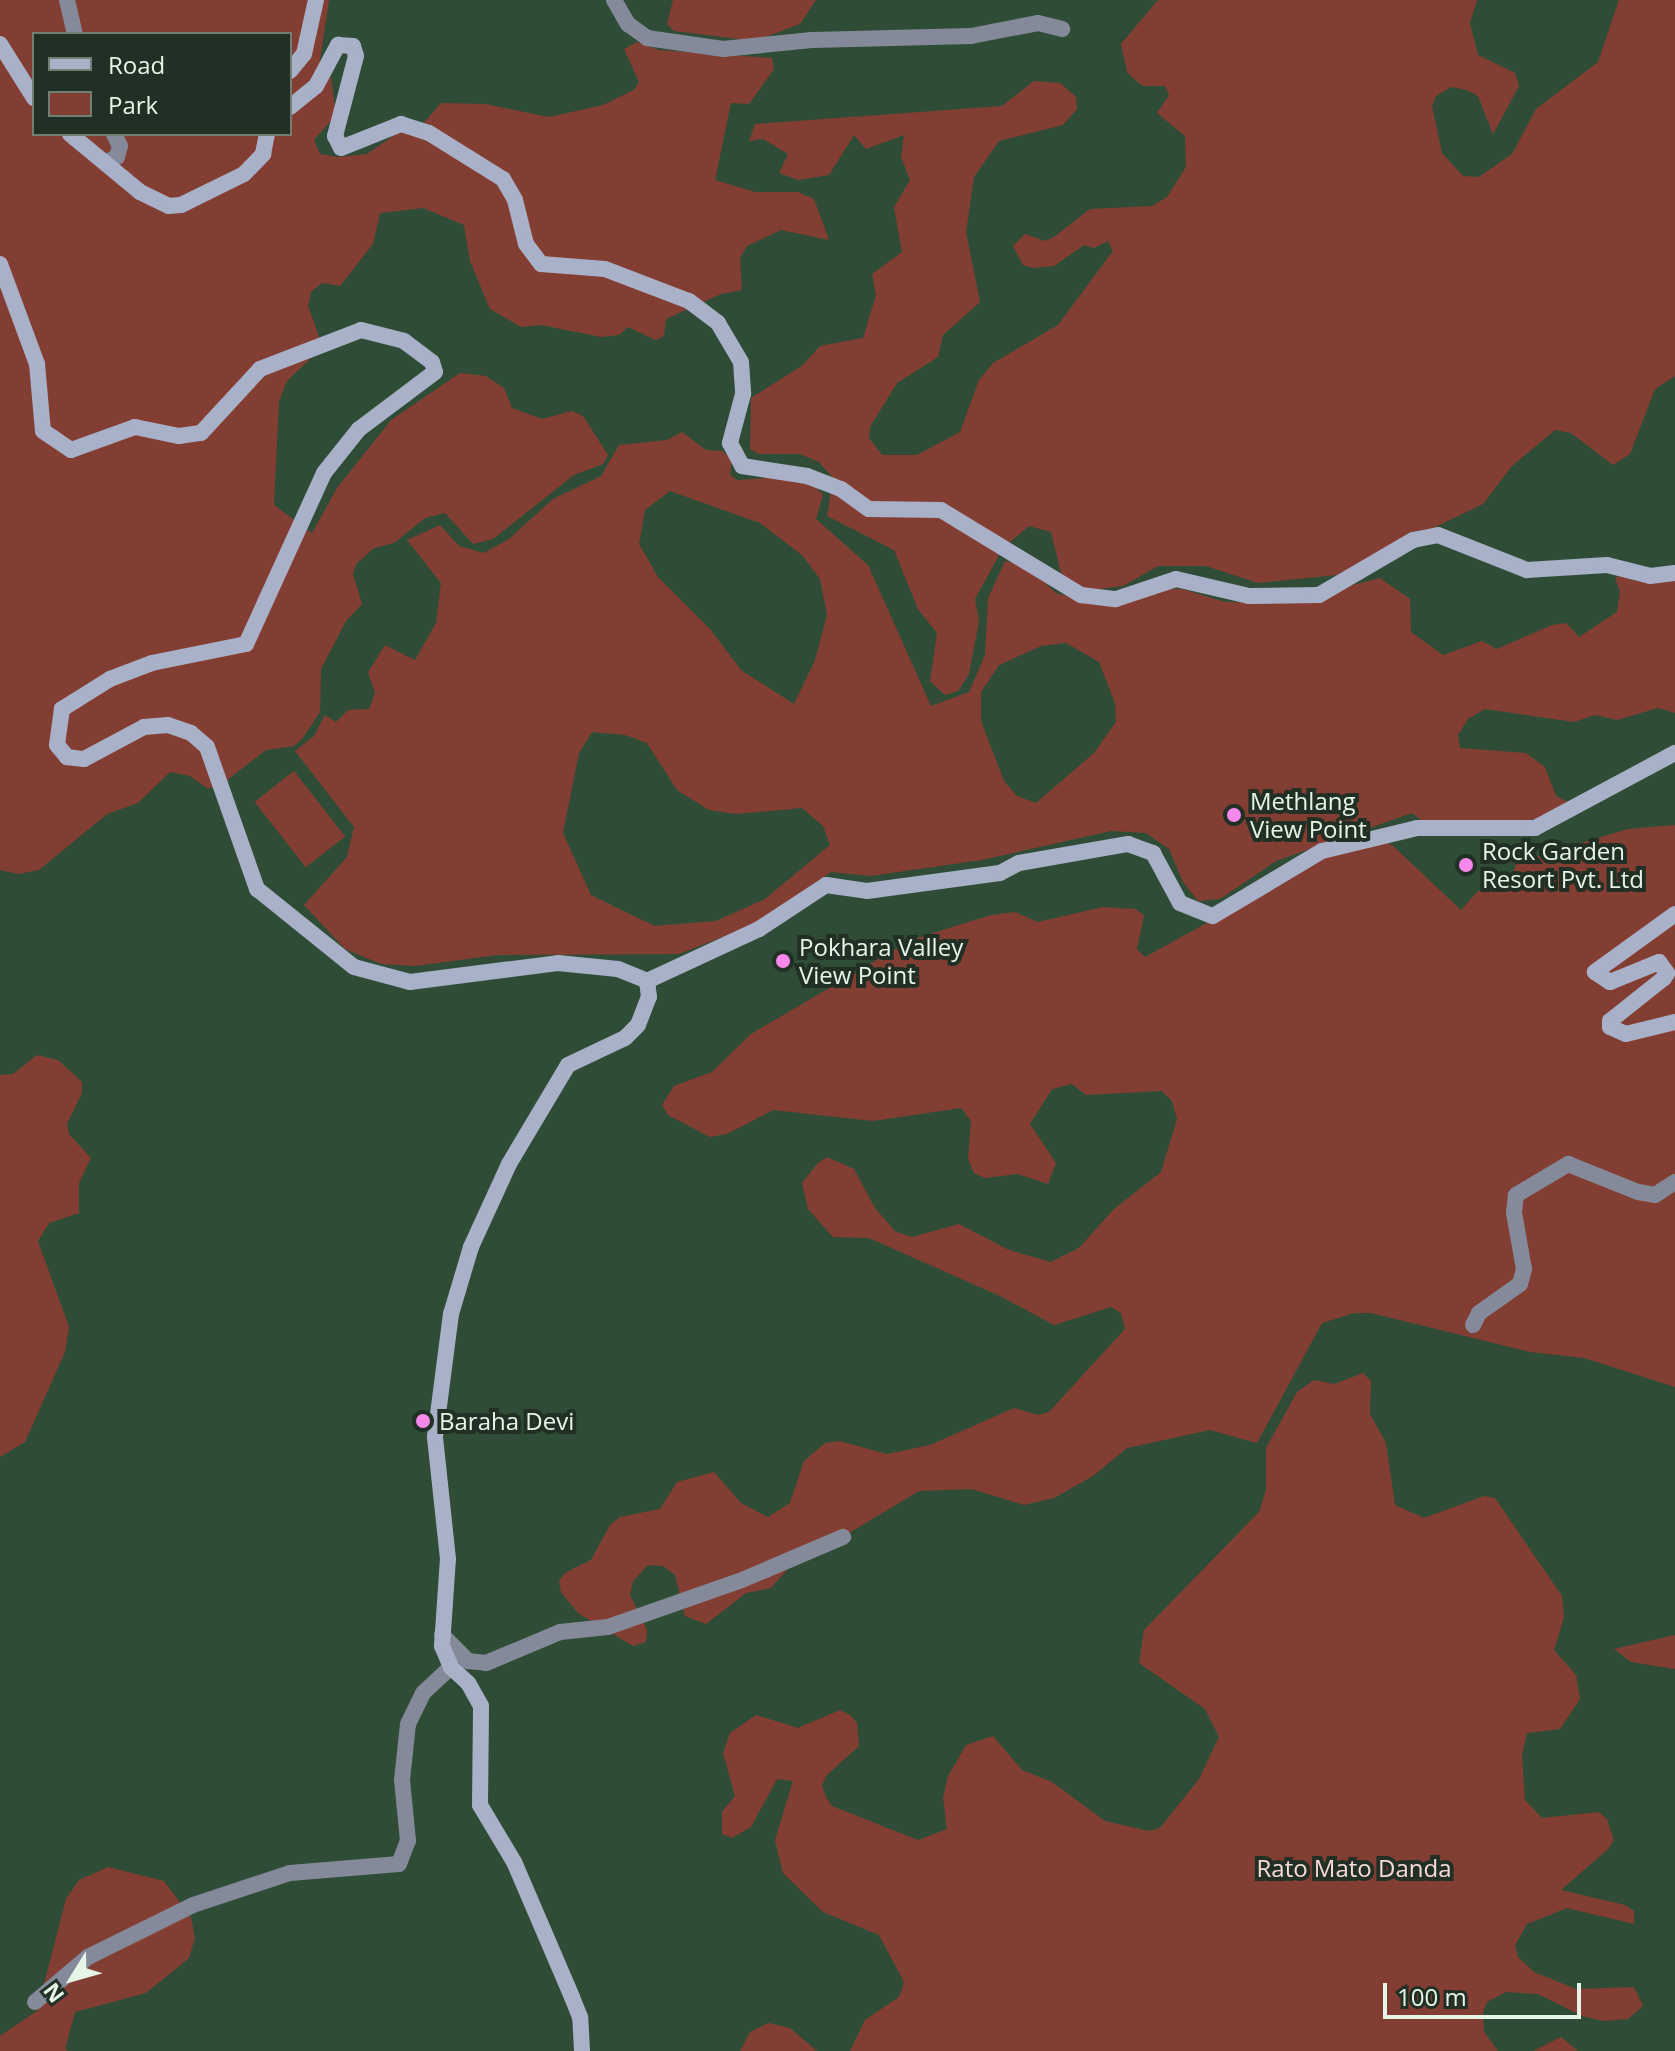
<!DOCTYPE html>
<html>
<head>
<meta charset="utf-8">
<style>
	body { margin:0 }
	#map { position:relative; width:1675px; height:2051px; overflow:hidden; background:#2f4d36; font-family:"Open Sans",sans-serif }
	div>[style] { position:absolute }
	.green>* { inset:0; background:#833e33; transform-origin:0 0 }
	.street>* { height:16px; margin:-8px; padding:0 8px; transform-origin:8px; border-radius:8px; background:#858a9a }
	.secondary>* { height:16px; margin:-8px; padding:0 8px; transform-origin:8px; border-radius:8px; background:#a9b1c9 }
	.dots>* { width:22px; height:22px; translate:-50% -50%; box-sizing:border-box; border:4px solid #212f24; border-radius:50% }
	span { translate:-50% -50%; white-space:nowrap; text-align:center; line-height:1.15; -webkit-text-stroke:8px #212f24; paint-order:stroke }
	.poi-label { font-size:24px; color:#e5f6e8 }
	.left { translate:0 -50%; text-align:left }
	.park-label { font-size:24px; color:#f7dad4 }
	.legend { position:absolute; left:32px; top:32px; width:260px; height:104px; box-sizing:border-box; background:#212f24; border:2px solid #6f7f72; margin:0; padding:10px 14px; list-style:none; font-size:24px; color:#e5f6e8 }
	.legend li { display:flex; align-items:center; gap:16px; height:40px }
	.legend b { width:40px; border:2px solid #6f7f72 }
	.north { position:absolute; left:32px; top:1939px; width:80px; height:80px; -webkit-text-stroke:6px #212f24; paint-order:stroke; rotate:233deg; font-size:22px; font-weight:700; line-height:32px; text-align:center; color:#e5f6e8 }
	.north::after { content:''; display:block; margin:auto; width:28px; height:36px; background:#e5f6e8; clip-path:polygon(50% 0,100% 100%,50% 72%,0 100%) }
	.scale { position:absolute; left:1383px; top:1983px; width:198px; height:36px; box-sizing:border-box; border:4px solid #e5f6e8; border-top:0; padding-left:10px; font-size:24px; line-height:28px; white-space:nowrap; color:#e5f6e8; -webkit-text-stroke:6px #212f24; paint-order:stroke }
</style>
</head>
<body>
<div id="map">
	<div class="green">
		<i style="clip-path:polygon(evenodd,0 0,329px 0,320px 60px,331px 77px,336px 115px,314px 140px,320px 154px,338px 157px,367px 154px,405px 128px,416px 132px,441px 103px,485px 104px,549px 117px,603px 105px,634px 90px,639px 82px,624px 49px,637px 42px,659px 50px,772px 58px,774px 69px,749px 104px,731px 103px,715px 180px,755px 192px,798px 192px,814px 199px,829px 240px,781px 230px,747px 246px,740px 258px,742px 290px,721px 294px,666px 319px,664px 336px,656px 340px,628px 327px,619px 335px,601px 337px,541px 325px,521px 327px,490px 309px,470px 261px,464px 225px,423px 208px,380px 213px,373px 244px,340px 286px,322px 283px,311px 292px,308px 306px,320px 339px,312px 357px,287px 381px,279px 401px,274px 505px,312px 533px,337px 488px,391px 420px,460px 373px,486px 376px,504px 388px,512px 408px,542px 419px,572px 411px,583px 416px,608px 455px,603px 464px,574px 475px,493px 539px,473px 544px,445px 513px,425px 518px,394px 543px,374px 548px,357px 563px,353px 574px,362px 604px,346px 621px,321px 669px,320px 712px,302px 739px,294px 746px,266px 750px,218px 787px,207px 788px,190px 776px,170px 772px,138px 803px,107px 814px,39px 870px,18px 874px,0 870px,0 0,34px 34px,290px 34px,290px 134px,34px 134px,34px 34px)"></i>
		<i style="clip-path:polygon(673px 0,816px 0,800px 24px,755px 41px,674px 31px,667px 24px)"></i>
		<i style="clip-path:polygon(1158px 0,1477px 0,1470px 23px,1478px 55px,1515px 73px,1519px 86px,1493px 134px,1478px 96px,1467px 90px,1451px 87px,1436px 96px,1432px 106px,1442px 153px,1463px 176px,1479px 177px,1512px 154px,1536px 109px,1598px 62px,1619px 0,1675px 0,1675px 376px,1655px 389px,1630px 454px,1613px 465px,1571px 433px,1555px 430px,1512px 466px,1483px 504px,1337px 575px,1258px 583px,1206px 566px,1158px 566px,1123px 586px,1084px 591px,1071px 586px,1061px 573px,1051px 532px,1029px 526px,1003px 548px,975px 599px,979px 621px,969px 674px,958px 691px,945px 695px,930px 681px,937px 633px,918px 609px,894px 550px,827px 516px,833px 478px,819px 462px,800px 454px,759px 454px,750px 449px,751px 398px,803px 365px,820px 346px,863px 338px,876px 295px,872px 274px,902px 252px,894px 207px,910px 180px,901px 157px,904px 135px,866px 149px,854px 135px,829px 175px,798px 180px,779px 173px,788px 154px,763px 139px,749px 141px,755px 124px,1002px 106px,1034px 81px,1060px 83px,1076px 97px,1077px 109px,1063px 125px,999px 141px,974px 177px,966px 232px,980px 302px,943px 335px,938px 357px,897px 383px,870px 427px,869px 438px,882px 455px,917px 455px,960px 432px,979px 380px,993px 363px,1058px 325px,1113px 251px,1108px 241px,1094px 248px,1084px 245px,1054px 266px,1033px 268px,1023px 265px,1013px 246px,1025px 234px,1045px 241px,1054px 237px,1090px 209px,1152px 206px,1167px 197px,1186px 167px,1185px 136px,1157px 113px,1169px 95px,1165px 86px,1143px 86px,1134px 79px,1127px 72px,1121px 44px)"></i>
		<i style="clip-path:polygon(evenodd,682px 432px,706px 450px,723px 451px,732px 460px,730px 475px,737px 480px,783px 477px,815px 486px,823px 495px,816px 519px,868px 565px,931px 706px,969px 692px,985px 655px,988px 598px,1005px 561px,1027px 566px,1056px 593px,1095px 604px,1158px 589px,1182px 589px,1225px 602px,1283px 603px,1380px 578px,1410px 599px,1411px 632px,1443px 655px,1482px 641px,1497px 649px,1552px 625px,1566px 623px,1579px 637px,1617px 612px,1620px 591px,1615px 578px,1621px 575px,1635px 581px,1675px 580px,1675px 713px,1658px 708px,1617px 720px,1595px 715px,1574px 722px,1485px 709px,1468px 719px,1458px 735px,1460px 748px,1526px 753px,1545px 767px,1556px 796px,1570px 803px,1536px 819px,1500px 823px,1424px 822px,1412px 813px,1276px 861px,1220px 899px,1198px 901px,1183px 882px,1169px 849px,1146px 833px,1111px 831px,982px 860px,870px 876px,831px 872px,753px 925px,679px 954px,498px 955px,414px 966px,381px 964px,345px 949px,304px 905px,347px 857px,354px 827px,295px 751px,314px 736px,325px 715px,336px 722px,348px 710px,369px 709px,375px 693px,368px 672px,385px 645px,415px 660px,436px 623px,441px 583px,407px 540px,440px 525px,459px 546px,484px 553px,509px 539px,553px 499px,601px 476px,619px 445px,667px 440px,682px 432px,670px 491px,760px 523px,802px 555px,820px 579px,827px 615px,815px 660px,794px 704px,741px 670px,710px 629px,658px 577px,639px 544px,645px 510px,670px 491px,682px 432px,1066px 643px,1099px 662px,1115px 703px,1116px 722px,1094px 753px,1036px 803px,1017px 796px,1004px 781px,981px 721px,981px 692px,999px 665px,1041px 646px,1066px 643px,682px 432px,592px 732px,625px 735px,647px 743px,677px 790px,709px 810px,736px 814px,802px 808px,823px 826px,830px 845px,765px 899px,716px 921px,655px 926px,617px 908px,591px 895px,563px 833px,579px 753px,592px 732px)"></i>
		<i style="left:294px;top:771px;width:83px;height:50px;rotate:52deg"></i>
		<i style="clip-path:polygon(1675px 825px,1675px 1387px,1584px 1358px,1530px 1352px,1371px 1313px,1354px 1313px,1322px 1323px,1257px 1443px,1210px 1430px,1127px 1448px,1093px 1476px,1054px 1498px,1024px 1505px,972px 1489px,919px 1491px,829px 1545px,801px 1554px,771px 1588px,746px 1593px,706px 1624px,685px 1616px,675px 1575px,663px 1566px,648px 1565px,633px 1581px,630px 1595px,647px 1630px,646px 1642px,633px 1646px,578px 1613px,561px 1592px,559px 1581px,565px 1573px,591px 1560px,610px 1525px,620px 1517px,660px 1509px,677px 1482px,714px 1472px,741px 1503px,768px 1517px,790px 1503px,804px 1461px,825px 1443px,839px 1441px,887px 1454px,930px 1445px,1014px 1408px,1038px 1415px,1049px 1412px,1125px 1329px,1121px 1313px,1111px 1307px,1054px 1325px,1000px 1296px,869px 1238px,833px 1237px,808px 1209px,802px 1183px,817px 1164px,827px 1157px,854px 1169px,875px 1208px,895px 1231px,912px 1237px,959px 1224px,1009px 1250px,1051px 1262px,1079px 1248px,1114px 1209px,1161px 1172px,1177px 1119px,1172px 1101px,1162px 1091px,1086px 1095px,1072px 1084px,1052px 1089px,1030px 1124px,1056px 1163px,1048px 1184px,1018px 1174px,985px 1178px,974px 1173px,968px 1159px,971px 1121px,961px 1108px,873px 1121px,773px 1110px,727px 1134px,710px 1137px,668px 1115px,662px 1105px,674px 1086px,712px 1072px,751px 1034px,911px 940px,991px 915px,1015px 912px,1038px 922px,1103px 907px,1135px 909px,1144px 915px,1137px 949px,1145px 957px,1334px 853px,1378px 840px,1392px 845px,1461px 910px,1477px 892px,1511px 879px,1517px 862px,1628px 829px)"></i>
		<i style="clip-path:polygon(37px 1055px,58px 1060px,82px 1082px,82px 1093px,67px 1124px,69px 1134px,91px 1158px,79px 1183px,79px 1213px,49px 1223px,38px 1241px,69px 1327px,65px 1352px,25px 1442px,0 1457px,0 1075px,13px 1074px)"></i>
		<i style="clip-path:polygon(1363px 1373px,1371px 1381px,1370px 1414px,1386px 1443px,1395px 1505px,1424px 1518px,1484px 1496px,1495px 1498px,1562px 1596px,1564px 1617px,1554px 1650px,1576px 1675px,1580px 1699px,1560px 1729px,1527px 1733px,1522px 1755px,1525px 1800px,1542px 1818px,1599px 1812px,1607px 1819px,1614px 1840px,1608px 1849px,1561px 1890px,1625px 1905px,1634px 1911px,1634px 1924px,1567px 1908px,1527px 1924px,1515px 1945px,1518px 1957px,1534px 1972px,1576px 1989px,1634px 1987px,1643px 2006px,1628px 2019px,1604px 2021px,1582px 2016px,1538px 1994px,1506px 1992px,1487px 2002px,1483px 2012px,1484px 2032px,1498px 2051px,850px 2051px,865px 2020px,899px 1997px,904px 1982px,879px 1935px,823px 1912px,783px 1873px,775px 1840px,793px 1781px,777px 1779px,751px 1827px,732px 1838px,722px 1834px,722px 1812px,735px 1796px,723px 1753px,730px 1733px,756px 1715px,798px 1728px,840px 1710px,850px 1715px,857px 1723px,859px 1746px,827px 1775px,822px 1785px,826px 1797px,832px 1806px,918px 1840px,947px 1829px,943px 1798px,948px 1776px,966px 1745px,993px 1736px,1022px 1770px,1052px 1782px,1105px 1821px,1149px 1831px,1160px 1828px,1199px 1779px,1219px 1737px,1205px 1709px,1139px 1663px,1144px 1630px,1259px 1512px,1266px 1490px,1266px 1448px,1297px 1392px,1314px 1380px,1334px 1384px)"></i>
		<i style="clip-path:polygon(1675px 1635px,1675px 1669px,1631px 1662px,1614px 1649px)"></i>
		<i style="clip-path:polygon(108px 1867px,164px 1881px,191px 1917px,195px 1938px,189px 1958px,146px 1993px,75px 2012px,65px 2049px,69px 2051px,0 2051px,0 2036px,37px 2011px,66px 1899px,79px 1880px)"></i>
		<i style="clip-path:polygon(769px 2023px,790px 2028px,817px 2051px,740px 2051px,750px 2032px)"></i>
		<i style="clip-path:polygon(1561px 2037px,1578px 2051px,1533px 2051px)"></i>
	</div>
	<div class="street">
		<i style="left:67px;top:0;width:35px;rotate:77deg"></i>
		<i style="left:614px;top:0;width:28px;rotate:60deg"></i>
		<i style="left:628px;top:24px;width:24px;rotate:36deg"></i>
		<i style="left:647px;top:38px;width:77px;rotate:8.2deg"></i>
		<i style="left:723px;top:49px;width:89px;rotate:-5.8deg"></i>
		<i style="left:812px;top:40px;width:159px;rotate:-1.4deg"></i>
		<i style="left:971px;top:36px;width:68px;rotate:-11deg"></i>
		<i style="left:1038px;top:23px;width:25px;rotate:14deg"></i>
		<i style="left:107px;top:162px;width:11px;rotate:-27deg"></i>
		<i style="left:117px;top:157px;width:11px;rotate:-75deg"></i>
		<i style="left:120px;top:146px;width:13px;rotate:-117deg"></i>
		<i style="left:1473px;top:1325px;width:13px;rotate:-63deg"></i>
		<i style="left:1479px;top:1313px;width:50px;rotate:-35.3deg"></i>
		<i style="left:1520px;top:1284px;width:16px;rotate:-75deg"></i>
		<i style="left:1524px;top:1269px;width:57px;rotate:-100.1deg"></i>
		<i style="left:1514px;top:1213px;width:18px;rotate:-84deg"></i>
		<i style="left:1516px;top:1195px;width:61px;rotate:-30.8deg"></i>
		<i style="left:1568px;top:1164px;width:75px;rotate:21.8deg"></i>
		<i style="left:1638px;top:1192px;width:17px;rotate:10deg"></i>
		<i style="left:1655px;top:1195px;width:24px;rotate:-33deg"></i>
		<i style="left:442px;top:1635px;width:37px;rotate:45deg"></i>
		<i style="left:468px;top:1661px;width:18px;rotate:6deg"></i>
		<i style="left:486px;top:1663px;width:80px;rotate:-22.7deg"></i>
		<i style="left:560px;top:1632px;width:48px;rotate:-5.9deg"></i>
		<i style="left:608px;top:1627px;width:142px;rotate:-19.3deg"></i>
		<i style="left:742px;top:1580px;width:110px;rotate:-23.1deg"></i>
		<i style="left:35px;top:2002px;width:70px;rotate:-40.3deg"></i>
		<i style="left:88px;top:1957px;width:117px;rotate:-26.3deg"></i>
		<i style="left:193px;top:1905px;width:102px;rotate:-18.3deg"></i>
		<i style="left:290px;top:1873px;width:109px;rotate:-4.7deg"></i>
		<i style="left:399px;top:1864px;width:25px;rotate:-69deg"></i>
		<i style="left:408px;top:1841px;width:61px;rotate:-95.6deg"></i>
		<i style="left:402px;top:1780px;width:56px;rotate:-83.9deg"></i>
		<i style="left:408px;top:1724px;width:34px;rotate:-64deg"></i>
		<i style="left:423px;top:1693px;width:38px;rotate:-43deg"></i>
	</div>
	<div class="secondary">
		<i style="left:0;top:44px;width:64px;rotate:57.8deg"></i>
		<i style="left:290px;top:71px;width:22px;rotate:-51deg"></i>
		<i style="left:304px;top:54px;width:55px;rotate:-77.5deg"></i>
		<i style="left:290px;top:107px;width:33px;rotate:-39deg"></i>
		<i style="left:316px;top:86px;width:47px;rotate:-61.8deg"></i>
		<i style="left:338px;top:45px;width:15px;rotate:4deg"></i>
		<i style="left:353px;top:46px;width:10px;rotate:73deg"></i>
		<i style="left:356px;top:56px;width:83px;rotate:104.7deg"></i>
		<i style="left:335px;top:136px;width:13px;rotate:63deg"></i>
		<i style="left:341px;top:148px;width:65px;rotate:-21.8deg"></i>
		<i style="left:401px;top:124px;width:29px;rotate:18deg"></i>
		<i style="left:429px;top:133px;width:87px;rotate:31.9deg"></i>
		<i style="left:503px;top:179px;width:24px;rotate:60deg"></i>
		<i style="left:515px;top:200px;width:45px;rotate:76deg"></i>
		<i style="left:526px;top:244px;width:25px;rotate:53deg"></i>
		<i style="left:541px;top:264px;width:64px;rotate:4.5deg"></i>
		<i style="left:605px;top:269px;width:90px;rotate:20.9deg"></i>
		<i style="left:689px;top:301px;width:36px;rotate:37deg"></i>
		<i style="left:718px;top:323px;width:45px;rotate:59.5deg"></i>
		<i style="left:741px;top:362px;width:32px;rotate:86deg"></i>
		<i style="left:743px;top:394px;width:51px;rotate:104.9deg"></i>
		<i style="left:730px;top:443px;width:26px;rotate:62deg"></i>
		<i style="left:742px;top:466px;width:66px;rotate:8.7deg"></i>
		<i style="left:807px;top:476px;width:36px;rotate:21deg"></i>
		<i style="left:841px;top:489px;width:34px;rotate:36deg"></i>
		<i style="left:869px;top:509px;width:72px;rotate:0.8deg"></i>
		<i style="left:941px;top:510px;width:164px;rotate:31.3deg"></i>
		<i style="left:1081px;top:595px;width:35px;rotate:7deg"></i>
		<i style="left:1116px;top:599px;width:63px;rotate:-18.4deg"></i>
		<i style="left:1176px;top:579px;width:75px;rotate:13.1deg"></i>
		<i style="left:1249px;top:596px;width:70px;rotate:-0.8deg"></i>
		<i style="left:1319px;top:595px;width:109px;rotate:-30.3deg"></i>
		<i style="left:1413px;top:540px;width:25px;rotate:-11deg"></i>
		<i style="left:1438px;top:535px;width:96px;rotate:21.5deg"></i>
		<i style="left:1527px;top:570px;width:80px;rotate:-3.6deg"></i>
		<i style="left:1607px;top:565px;width:44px;rotate:14.3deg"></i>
		<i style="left:1650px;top:576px;width:25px;rotate:-7deg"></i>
		<i style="left:70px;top:134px;width:91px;rotate:39.6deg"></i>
		<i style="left:140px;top:192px;width:32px;rotate:26deg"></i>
		<i style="left:169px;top:206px;width:12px;rotate:-5deg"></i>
		<i style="left:181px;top:205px;width:70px;rotate:-26.2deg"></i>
		<i style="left:244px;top:174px;width:28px;rotate:-46deg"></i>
		<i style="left:263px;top:154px;width:20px;rotate:-79deg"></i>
		<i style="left:0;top:264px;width:107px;rotate:69.7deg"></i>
		<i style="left:37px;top:364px;width:67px;rotate:84.9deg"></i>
		<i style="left:43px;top:431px;width:34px;rotate:34deg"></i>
		<i style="left:71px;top:450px;width:68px;rotate:-19.8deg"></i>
		<i style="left:135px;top:427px;width:45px;rotate:11.6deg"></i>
		<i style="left:179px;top:436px;width:22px;rotate:-8deg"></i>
		<i style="left:201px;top:433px;width:87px;rotate:-47.3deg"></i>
		<i style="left:260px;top:369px;width:108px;rotate:-21.1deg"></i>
		<i style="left:361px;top:330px;width:44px;rotate:14.3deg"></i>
		<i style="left:404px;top:341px;width:35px;rotate:37deg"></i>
		<i style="left:432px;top:362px;width:10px;rotate:73deg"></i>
		<i style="left:435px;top:372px;width:95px;rotate:143.1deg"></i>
		<i style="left:359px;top:429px;width:56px;rotate:128.5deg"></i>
		<i style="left:324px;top:473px;width:188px;rotate:114.5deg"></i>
		<i style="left:246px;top:644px;width:96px;rotate:168.6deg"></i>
		<i style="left:152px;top:663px;width:45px;rotate:159.1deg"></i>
		<i style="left:110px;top:679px;width:57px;rotate:148deg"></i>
		<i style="left:62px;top:709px;width:36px;rotate:98deg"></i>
		<i style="left:57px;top:745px;width:16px;rotate:50deg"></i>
		<i style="left:67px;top:757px;width:17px;rotate:7deg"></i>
		<i style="left:84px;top:759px;width:68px;rotate:-28.1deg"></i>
		<i style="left:144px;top:727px;width:24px;rotate:-5deg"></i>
		<i style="left:168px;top:725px;width:24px;rotate:19deg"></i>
		<i style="left:191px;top:733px;width:21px;rotate:41deg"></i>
		<i style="left:207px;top:747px;width:151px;rotate:70.6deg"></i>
		<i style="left:257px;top:889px;width:124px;rotate:38.8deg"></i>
		<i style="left:354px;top:967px;width:58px;rotate:15deg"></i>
		<i style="left:410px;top:982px;width:149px;rotate:-7.3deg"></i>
		<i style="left:558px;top:963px;width:60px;rotate:5.7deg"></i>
		<i style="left:618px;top:969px;width:31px;rotate:22deg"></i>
		<i style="left:1675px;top:914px;width:99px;rotate:144.1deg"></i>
		<i style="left:1595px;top:972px;width:18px;rotate:34deg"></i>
		<i style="left:1610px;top:982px;width:53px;rotate:-22.2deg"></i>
		<i style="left:1659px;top:962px;width:14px;rotate:54deg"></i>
		<i style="left:1667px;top:973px;width:6px;rotate:121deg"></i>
		<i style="left:1664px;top:978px;width:69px;rotate:141.5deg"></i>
		<i style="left:1610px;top:1021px;width:6px;rotate:90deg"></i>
		<i style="left:1610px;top:1027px;width:17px;rotate:24deg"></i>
		<i style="left:1626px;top:1034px;width:50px;rotate:-13.8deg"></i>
		<i style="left:647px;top:981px;width:123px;rotate:-24.9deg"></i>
		<i style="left:759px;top:929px;width:80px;rotate:-33.3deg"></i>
		<i style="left:826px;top:885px;width:41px;rotate:8.3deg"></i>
		<i style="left:867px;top:891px;width:134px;rotate:-7.7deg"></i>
		<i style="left:1000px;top:873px;width:21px;rotate:-28deg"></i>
		<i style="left:1019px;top:863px;width:111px;rotate:-9.9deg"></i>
		<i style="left:1128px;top:844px;width:27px;rotate:20deg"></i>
		<i style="left:1153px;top:853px;width:57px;rotate:61.6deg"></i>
		<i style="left:1180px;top:903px;width:35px;rotate:22deg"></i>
		<i style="left:1213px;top:916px;width:127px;rotate:-30.8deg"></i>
		<i style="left:1322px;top:851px;width:98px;rotate:-13.6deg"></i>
		<i style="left:1417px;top:828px;width:118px"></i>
		<i style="left:1535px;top:828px;width:159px;rotate:-28.2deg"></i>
		<i style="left:582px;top:2051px;width:34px;rotate:-93deg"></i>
		<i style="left:580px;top:2017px;width:22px;rotate:-112deg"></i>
		<i style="left:572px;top:1997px;width:147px;rotate:-113.2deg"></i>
		<i style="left:514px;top:1862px;width:66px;rotate:-120.8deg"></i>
		<i style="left:480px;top:1805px;width:99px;rotate:-89.4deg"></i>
		<i style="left:481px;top:1706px;width:26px;rotate:-119deg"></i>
		<i style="left:468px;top:1683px;width:23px;rotate:-137deg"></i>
		<i style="left:451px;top:1667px;width:23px;rotate:-113deg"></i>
		<i style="left:442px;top:1646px;width:87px;rotate:-86.1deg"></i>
		<i style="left:448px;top:1559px;width:123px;rotate:-96.1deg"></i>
		<i style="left:435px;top:1437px;width:124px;rotate:-82.6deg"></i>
		<i style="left:451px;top:1314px;width:70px;rotate:-73.4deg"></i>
		<i style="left:471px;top:1247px;width:91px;rotate:-65.4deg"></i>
		<i style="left:509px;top:1164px;width:115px;rotate:-59.2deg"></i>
		<i style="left:568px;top:1065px;width:63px;rotate:-25.3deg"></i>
		<i style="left:625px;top:1038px;width:18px;rotate:-45deg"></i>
		<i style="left:638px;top:1025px;width:30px;rotate:-69deg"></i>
		<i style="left:649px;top:997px;width:16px;rotate:-97deg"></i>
	</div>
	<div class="dots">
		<i style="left:1234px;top:815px;background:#f788eb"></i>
		<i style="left:1466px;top:865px;background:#f788eb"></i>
		<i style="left:783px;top:961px;background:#f788eb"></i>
		<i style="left:423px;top:1421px;background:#f788eb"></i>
	</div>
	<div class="poi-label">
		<span class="left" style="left:1250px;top:815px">Methlang<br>View Point</span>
		<span class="left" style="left:1482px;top:865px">Rock Garden<br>Resort Pvt. Ltd</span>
		<span class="left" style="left:799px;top:961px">Pokhara Valley<br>View Point</span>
		<span class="left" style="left:439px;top:1421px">Baraha Devi</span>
	</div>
	<div class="park-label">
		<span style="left:1354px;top:1868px">Rato Mato Danda</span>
	</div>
	<ul class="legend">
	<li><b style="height:10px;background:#a9b1c9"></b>Road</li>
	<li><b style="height:22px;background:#833e33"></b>Park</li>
	</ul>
	<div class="north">N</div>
	<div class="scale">100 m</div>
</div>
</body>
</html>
